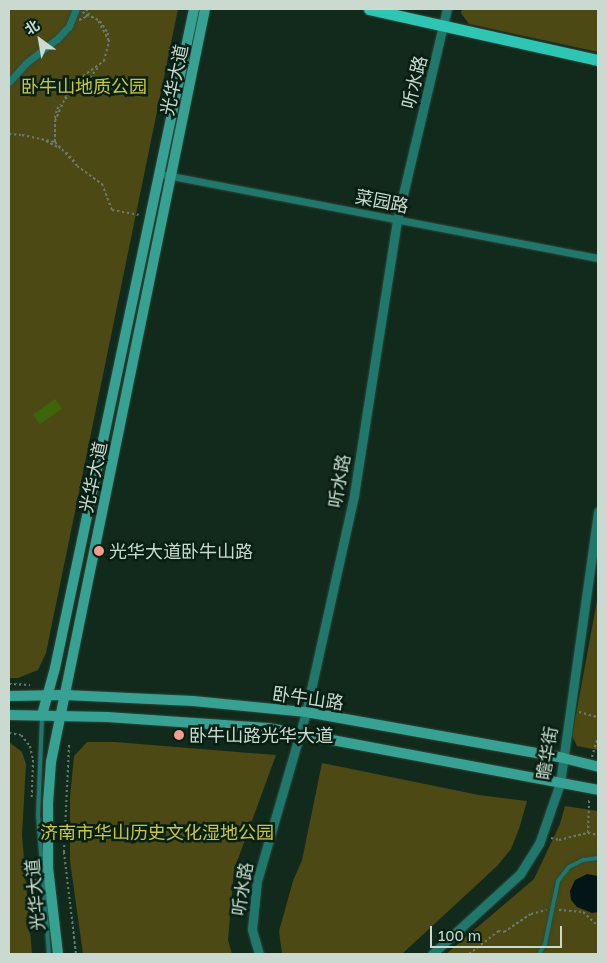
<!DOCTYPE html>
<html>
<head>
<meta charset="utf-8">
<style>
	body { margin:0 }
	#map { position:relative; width:607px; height:963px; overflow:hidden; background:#112a1c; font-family:"Golos Text","Noto Sans SC",sans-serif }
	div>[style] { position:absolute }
	.green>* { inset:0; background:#4c4914 }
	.water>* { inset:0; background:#041518 }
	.building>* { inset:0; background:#3d650a; transform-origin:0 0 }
	.path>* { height:2px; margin-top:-1px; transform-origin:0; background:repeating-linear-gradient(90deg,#687d71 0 2.5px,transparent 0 5px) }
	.roads { filter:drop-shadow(0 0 1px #2f4639) drop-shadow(0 0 1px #2f4639) }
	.service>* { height:4px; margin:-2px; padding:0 2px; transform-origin:2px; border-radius:2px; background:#20776c }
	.minor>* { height:7px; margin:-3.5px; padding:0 3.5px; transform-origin:3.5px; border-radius:3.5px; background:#20776c }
	.tertiary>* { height:9px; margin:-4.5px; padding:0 4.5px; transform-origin:4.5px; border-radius:4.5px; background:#20776c }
	.secondary>* { height:10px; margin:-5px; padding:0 5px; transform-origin:5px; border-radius:5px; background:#37a294 }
	.primary>* { height:11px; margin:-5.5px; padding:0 5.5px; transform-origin:5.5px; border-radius:5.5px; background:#2fc5b3 }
	.dots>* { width:14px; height:14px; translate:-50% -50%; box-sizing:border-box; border:2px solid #072013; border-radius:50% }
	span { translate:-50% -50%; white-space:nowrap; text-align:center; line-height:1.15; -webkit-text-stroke:5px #072013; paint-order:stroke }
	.street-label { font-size:18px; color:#cbdad0 }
	.park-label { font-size:18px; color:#cdc63e }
	.poi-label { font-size:18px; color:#cbdad0 }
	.left { translate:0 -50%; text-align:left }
	.frame { position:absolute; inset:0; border:10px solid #cbdad0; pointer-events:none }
	.north { position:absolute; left:15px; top:15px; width:50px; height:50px; -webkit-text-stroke:4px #072013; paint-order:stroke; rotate:328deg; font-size:14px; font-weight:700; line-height:20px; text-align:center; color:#cbdad0 }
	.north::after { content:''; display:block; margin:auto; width:18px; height:22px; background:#cbdad0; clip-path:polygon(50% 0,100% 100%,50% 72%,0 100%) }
	.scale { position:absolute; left:430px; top:926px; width:132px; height:22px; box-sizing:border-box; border:2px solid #cbdad0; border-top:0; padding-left:6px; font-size:15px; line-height:18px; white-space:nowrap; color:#cbdad0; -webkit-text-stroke:4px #072013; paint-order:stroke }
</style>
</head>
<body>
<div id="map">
	<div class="green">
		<i style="clip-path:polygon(9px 9px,178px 9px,46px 653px,38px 670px,18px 678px,9px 678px)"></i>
		<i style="clip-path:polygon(462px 9px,598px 9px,598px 52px,469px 24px,461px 13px)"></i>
		<i style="clip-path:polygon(598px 595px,598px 750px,577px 746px,572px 736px)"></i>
		<i style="clip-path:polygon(9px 742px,22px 752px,26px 764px,22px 835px,32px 954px,9px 954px)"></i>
		<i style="clip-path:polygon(87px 742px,115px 742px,276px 755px,234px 870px,228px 940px,232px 954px,83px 954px,70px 861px,70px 797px,74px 756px)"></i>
		<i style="clip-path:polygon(322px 763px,479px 795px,527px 801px,519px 829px,511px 849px,497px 866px,402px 954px,282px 954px,279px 931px,293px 881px,302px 860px)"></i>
		<i style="clip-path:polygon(565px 806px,598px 811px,598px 954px,446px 954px,534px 879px,560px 824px)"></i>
	</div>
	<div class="water">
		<i style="clip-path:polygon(587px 874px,598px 876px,598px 912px,592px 913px,577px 907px,571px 900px,570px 891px,575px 880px)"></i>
	</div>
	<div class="building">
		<i style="left:55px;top:399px;width:12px;height:27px;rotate:55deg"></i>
	</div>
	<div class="path">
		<i style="left:86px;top:9px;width:6px;rotate:51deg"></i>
		<i style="left:79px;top:20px;width:8px;rotate:-23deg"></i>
		<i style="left:86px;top:17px;width:4px;rotate:-63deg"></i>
		<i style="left:100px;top:21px;width:14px;rotate:56deg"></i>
		<i style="left:108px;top:33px;width:6px;rotate:90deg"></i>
		<i style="left:65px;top:99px;width:18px;rotate:-34deg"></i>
		<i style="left:80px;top:89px;width:30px;rotate:-50deg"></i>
		<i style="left:55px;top:118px;width:9px;rotate:-77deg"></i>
		<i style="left:57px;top:109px;width:6px;rotate:-51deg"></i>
		<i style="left:9px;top:134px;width:13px;rotate:4deg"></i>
		<i style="left:22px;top:135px;width:34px;rotate:12deg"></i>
		<i style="left:55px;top:142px;width:33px;rotate:47deg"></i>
		<i style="left:77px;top:166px;width:31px;rotate:36deg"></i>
		<i style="left:102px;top:184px;width:28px;rotate:69deg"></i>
		<i style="left:112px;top:210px;width:27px;rotate:10deg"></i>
		<i style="left:46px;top:141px;width:16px;rotate:27deg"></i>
		<i style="left:55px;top:142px;width:21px;rotate:-90deg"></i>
		<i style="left:55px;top:121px;width:27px;rotate:-66deg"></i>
		<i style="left:66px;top:96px;width:21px;rotate:-53deg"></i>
		<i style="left:79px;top:79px;width:31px;rotate:-36deg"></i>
		<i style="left:104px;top:61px;width:21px;rotate:-76deg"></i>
		<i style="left:109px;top:41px;width:24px;rotate:-118deg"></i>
		<i style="left:98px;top:20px;width:18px;rotate:-153deg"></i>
		<i style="left:66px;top:152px;width:15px;rotate:48deg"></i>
		<i style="left:9px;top:684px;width:21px;rotate:3deg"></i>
		<i style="left:579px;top:712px;width:20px;rotate:15deg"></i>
		<i style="left:9px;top:733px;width:12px;rotate:9deg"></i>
		<i style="left:21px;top:735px;width:14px;rotate:51deg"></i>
		<i style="left:30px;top:746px;width:14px;rotate:78deg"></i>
		<i style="left:33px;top:760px;width:37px;rotate:92deg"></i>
		<i style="left:69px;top:745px;width:107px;rotate:92.7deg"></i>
		<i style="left:64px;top:852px;width:103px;rotate:83.3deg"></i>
		<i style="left:592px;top:757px;width:22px;rotate:-74deg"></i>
		<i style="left:588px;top:833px;width:35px;rotate:-88deg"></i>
		<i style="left:551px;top:838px;width:8px;rotate:14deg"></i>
		<i style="left:559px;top:840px;width:30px;rotate:-14deg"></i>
		<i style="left:588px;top:833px;width:10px;rotate:11deg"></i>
		<i style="left:34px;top:859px;width:67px;rotate:84.9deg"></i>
		<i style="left:559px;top:910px;width:24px;rotate:5deg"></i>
		<i style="left:583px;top:912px;width:21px;rotate:43deg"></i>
		<i style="left:469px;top:954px;width:37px;rotate:-38deg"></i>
		<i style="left:498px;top:931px;width:6px;rotate:9deg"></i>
		<i style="left:504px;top:932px;width:32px;rotate:-34deg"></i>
		<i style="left:531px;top:914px;width:16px;rotate:-14deg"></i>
	</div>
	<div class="roads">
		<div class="service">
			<i style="left:42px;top:717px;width:98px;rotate:92.3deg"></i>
			<i style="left:38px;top:815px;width:139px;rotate:85.5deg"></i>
			<i style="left:539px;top:954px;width:12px;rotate:-59deg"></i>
			<i style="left:545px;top:944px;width:64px;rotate:-78.3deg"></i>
			<i style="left:558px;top:881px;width:18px;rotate:-52deg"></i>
			<i style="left:569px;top:867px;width:16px;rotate:-27deg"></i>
			<i style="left:583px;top:860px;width:15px;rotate:-8deg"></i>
		</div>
		<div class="minor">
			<i style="left:9px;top:82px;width:25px;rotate:-48deg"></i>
			<i style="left:26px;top:63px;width:39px;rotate:-38deg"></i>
			<i style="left:57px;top:39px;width:18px;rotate:-47deg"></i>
			<i style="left:69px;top:26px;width:18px;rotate:-68deg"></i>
			<i style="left:161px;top:174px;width:445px;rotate:10.9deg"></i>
		</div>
		<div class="tertiary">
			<i style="left:259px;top:954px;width:26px;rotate:-106deg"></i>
			<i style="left:252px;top:929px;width:48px;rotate:-84.1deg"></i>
			<i style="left:257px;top:881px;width:176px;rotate:-73.8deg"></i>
			<i style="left:306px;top:712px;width:222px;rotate:-77.5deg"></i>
			<i style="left:354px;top:495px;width:278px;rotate:-81.1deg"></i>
			<i style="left:397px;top:220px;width:217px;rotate:-76.7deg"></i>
			<i style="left:432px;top:954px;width:119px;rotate:-42.3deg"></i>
			<i style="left:520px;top:874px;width:36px;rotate:-58deg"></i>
			<i style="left:539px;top:844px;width:65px;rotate:-71deg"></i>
			<i style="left:560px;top:783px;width:274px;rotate:-82deg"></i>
		</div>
		<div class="secondary">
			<i style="left:9px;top:696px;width:56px;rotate:-1deg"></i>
			<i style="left:65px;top:695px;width:128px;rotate:2.7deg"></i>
			<i style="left:193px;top:701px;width:114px;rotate:5.6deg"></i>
			<i style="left:306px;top:712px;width:261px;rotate:10.1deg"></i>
			<i style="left:563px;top:758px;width:36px;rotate:14deg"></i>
			<i style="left:9px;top:715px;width:98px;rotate:1.2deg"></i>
			<i style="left:107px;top:717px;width:161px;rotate:3.9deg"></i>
			<i style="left:268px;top:728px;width:336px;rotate:10.6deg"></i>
			<i style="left:42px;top:715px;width:49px;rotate:-74.5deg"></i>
			<i style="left:55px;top:668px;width:673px;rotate:-78.09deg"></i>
			<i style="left:58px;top:954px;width:88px;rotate:-96.6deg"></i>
			<i style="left:48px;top:867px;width:64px;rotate:-90deg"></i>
			<i style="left:48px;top:803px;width:41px;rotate:-85.8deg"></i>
			<i style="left:51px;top:762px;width:769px;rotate:-78.44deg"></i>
		</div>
		<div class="primary">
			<i style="left:369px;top:9px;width:235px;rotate:12.6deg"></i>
		</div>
	</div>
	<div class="dots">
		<i style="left:99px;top:551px;background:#f59d8d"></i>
		<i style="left:179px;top:735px;background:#f59d8d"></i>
	</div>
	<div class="street-label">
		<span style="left:174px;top:80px;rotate:-78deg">光华大道</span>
		<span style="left:414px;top:82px;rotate:-76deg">听水路</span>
		<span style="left:382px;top:201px;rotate:11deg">菜园路</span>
		<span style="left:93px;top:477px;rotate:-78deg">光华大道</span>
		<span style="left:339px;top:481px;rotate:-80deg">听水路</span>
		<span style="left:308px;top:698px;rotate:8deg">卧牛山路</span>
		<span style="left:547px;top:753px;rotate:-81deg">瞻华街</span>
		<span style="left:242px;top:889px;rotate:-81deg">听水路</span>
		<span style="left:35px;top:895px;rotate:-95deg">光华大道</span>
	</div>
	<div class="park-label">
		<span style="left:84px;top:86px">卧牛山地质公园</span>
		<span style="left:157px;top:832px">济南市华山历史文化湿地公园</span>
	</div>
	<div class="poi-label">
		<span class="left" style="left:109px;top:551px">光华大道卧牛山路</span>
		<span class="left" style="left:189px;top:735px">卧牛山路光华大道</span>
	</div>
	<div class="frame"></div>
	<div class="north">北</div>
	<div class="scale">100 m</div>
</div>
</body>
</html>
